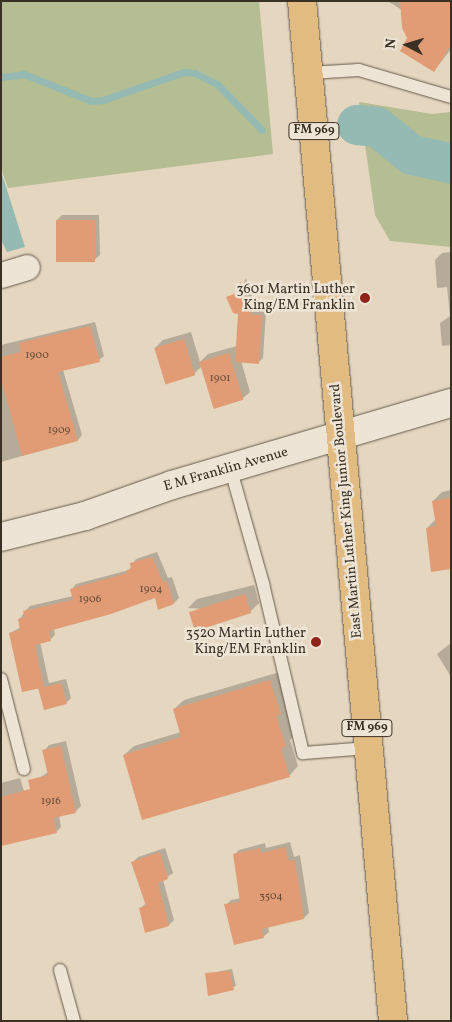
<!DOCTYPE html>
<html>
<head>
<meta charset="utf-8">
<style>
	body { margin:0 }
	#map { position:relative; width:452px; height:1022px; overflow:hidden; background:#e4d6bf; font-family:Vollkorn,serif }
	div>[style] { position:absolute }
	.green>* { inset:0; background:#b4be92 }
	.water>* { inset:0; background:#95b9b3 }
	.shadow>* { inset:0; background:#0003 }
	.stream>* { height:7px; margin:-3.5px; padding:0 3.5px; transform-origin:3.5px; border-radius:3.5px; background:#95b9b3 }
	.river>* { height:40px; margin:-20px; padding:0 20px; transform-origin:20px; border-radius:20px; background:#95b9b3 }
	.building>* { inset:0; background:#e19c75; transform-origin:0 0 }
	.roads { filter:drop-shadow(0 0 1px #655a4b) drop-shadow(0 0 1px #655a4b) }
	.service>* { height:12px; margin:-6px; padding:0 6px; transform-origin:6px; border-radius:6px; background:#ede4d5 }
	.minor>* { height:25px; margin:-12.5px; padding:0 12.5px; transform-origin:12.5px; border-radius:12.5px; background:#ede4d5 }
	.tertiary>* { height:28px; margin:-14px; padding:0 14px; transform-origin:14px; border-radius:14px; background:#ede4d5 }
	.primary>* { height:28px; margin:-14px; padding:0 14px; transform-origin:14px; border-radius:14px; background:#e2bb80 }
	.dots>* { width:14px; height:14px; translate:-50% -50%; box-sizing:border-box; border:2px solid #ede4d5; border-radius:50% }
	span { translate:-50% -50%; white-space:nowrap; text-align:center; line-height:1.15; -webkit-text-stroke:5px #ede4d5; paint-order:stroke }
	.number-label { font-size:11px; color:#644b38 }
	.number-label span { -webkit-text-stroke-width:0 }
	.shield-label span { padding:1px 4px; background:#ede4d5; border:1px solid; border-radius:4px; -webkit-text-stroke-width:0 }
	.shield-label { font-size:12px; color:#3b3024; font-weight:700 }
	.poi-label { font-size:14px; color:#3b3024 }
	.right { translate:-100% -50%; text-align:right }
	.street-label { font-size:14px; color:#3b3024 }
	.frame { position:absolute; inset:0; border:2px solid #3b3024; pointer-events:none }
	.north { position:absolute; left:382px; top:20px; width:50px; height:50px; -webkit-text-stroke:4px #ede4d5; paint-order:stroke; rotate:275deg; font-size:14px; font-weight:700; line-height:20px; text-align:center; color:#3b3024 }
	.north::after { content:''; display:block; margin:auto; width:18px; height:22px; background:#3b3024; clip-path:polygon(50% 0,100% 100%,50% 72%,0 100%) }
</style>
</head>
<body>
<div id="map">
	<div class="green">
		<i style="clip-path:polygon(1px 1px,259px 1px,273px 154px,8px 188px,1px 168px)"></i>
		<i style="clip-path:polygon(359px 102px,432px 114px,451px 112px,451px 247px,390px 241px,375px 215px)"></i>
	</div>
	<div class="water">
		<i style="clip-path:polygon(1px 171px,25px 247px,7px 252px,1px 240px)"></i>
	</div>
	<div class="shadow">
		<i style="clip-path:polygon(451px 1px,451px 49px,434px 71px,409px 38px,402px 10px,389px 2px)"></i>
		<i style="clip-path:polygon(62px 215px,99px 215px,100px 255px,94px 260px,57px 220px)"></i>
		<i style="clip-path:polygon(451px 252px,451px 345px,442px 346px,440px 323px,450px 316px,447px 287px,437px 288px,435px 260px,442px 253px)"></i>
		<i style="clip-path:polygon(246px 278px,256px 311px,266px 311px,263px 358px,259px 362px,241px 361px,250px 392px,242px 399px,202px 366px,194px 374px,155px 348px,163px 340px,191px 332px,200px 362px,208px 354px,237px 346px,239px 312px,227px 298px,241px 290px)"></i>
		<i style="clip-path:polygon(95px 322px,104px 356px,99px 360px,63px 370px,82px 435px,78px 440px,1px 462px,1px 345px)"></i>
		<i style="clip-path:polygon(451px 490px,451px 568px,427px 528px,436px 519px,433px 501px,442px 492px)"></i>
		<i style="clip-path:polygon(157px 552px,168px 578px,172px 577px,179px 598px,174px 603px,155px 596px,54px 629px,55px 635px,50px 640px,40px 642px,49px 683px,66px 679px,71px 698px,66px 703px,39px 689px,10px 633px,21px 627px,20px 619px,25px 611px,30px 606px,73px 596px,72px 589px,76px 584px,129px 570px,136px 559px)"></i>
		<i style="clip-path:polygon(254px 585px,259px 603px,250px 612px,188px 608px,197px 599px)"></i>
		<i style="clip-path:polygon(451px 643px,451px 677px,437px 654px)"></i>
		<i style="clip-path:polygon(280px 672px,289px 704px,286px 708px,294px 736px,290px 740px,298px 766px,289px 776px,124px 755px,134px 746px,181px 732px,174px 709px,184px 700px)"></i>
		<i style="clip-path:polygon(66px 741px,81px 806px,75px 812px,59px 815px,61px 827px,56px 832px,1px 844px,1px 783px,20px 778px,24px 791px,43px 787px,41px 777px,48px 772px,44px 751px,49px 745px)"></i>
		<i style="clip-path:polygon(290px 842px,294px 857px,300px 855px,309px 913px,304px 918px,268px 927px,269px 932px,263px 937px,226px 905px,231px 900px,241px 898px,234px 855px,239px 850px,265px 843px,266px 848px)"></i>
		<i style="clip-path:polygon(165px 848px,173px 873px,163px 880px,174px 920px,169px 925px,140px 909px,146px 903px,133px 862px,138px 857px)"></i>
		<i style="clip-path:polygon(232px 969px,236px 986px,209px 994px,206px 974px)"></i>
	</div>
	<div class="stream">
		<i style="left:1px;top:77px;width:23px;rotate:-7deg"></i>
		<i style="left:24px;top:74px;width:72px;rotate:21.9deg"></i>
		<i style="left:91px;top:101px;width:12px;rotate:-5deg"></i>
		<i style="left:103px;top:100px;width:86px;rotate:-19.1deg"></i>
		<i style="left:184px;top:72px;width:11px;rotate:5deg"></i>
		<i style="left:195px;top:73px;width:25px;rotate:27deg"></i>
		<i style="left:217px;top:84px;width:64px;rotate:45.6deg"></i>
	</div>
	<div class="river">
		<i style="left:357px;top:125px;width:20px;rotate:6deg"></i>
		<i style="left:377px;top:127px;width:45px;rotate:38.7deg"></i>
		<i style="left:412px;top:155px;width:40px;rotate:12deg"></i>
	</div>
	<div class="building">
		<i style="clip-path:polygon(400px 1px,451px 1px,451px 45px,434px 72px,400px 51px,407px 38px,402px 28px)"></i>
		<i style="left:56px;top:220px;width:39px;height:42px"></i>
		<i style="clip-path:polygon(240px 281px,252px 315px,262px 315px,259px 364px,235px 362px,238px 314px,233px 313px,226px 297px,239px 292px)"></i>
		<i style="clip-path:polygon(90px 326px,100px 362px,58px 372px,78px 441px,22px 456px,1px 379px,1px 357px,21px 352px,19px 343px)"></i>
		<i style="left:184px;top:339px;width:38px;height:31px;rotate:73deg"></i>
		<i style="left:229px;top:353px;width:49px;height:31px;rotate:73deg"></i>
		<i style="clip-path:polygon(451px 498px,451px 569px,431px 572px,426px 528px,436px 526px,432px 501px)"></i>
		<i style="clip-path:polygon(152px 557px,163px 582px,167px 581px,174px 604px,158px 610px,155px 598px,111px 614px,49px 631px,51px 641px,35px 645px,44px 687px,61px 683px,67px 704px,44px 710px,38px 688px,41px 688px,22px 692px,9px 633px,20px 630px,18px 619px,25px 617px,23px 611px,73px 600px,70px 589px,127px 573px,127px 570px,131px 569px,130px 563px)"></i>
		<i style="left:245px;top:594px;width:20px;height:59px;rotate:72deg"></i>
		<i style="clip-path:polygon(270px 680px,281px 715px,276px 716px,286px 746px,281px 748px,290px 777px,142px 820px,123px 755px,181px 737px,173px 709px)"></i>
		<i style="clip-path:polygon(61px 746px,76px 813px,53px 818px,57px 833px,1px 846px,1px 797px,30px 789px,28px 780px,48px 775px,42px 750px)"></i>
		<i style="clip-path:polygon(285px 847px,289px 861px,295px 860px,304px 919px,262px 929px,264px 938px,234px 945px,224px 904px,240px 902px,233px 854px,260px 848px,261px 853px)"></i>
		<i style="clip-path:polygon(160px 852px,168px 879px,158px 883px,169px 926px,145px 933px,139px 908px,146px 906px,131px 862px)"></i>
		<i style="clip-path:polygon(230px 971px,234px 990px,208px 996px,205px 973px)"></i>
	</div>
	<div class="roads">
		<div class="service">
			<i style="left:309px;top:73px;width:50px;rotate:-3.4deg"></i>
			<i style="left:359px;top:70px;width:96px;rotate:16.4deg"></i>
			<i style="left:230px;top:467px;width:122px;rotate:74.2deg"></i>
			<i style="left:263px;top:584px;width:174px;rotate:76.7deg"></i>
			<i style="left:303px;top:753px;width:66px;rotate:-4.3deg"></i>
			<i style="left:1px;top:679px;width:93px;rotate:75.7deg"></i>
			<i style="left:60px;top:970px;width:53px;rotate:74.6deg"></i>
		</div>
		<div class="minor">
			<i style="left:1px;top:275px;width:27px;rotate:-17deg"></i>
		</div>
		<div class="tertiary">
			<i style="left:1px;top:537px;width:87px;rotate:-14deg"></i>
			<i style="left:85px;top:516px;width:92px;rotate:-19.6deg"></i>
			<i style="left:172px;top:485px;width:291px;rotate:-16.4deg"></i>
		</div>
		<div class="primary">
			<i style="left:302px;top:1px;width:1024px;rotate:84.9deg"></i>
		</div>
	</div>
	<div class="dots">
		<i style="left:365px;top:298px;background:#8f2418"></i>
		<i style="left:316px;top:642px;background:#8f2418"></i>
	</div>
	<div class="number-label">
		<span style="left:37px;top:356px">1900</span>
		<span style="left:220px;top:379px">1901</span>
		<span style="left:59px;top:431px">1909</span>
		<span style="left:151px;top:590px">1904</span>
		<span style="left:90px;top:600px">1906</span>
		<span style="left:51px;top:802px">1916</span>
		<span style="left:271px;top:897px">3504</span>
	</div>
	<div class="shield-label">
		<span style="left:314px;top:131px">FM 969</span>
		<span style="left:367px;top:728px">FM 969</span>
	</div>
	<div class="poi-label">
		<span class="right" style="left:355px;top:298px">3601 Martin Luther<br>King/EM Franklin</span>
		<span class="right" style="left:306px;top:642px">3520 Martin Luther<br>King/EM Franklin</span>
	</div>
	<div class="street-label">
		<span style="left:226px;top:470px;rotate:-16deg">E M Franklin Avenue</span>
		<span style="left:347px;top:511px;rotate:-95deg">East Martin Luther King Junior Boulevard</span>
	</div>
	<div class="frame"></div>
	<div class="north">N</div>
</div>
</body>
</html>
